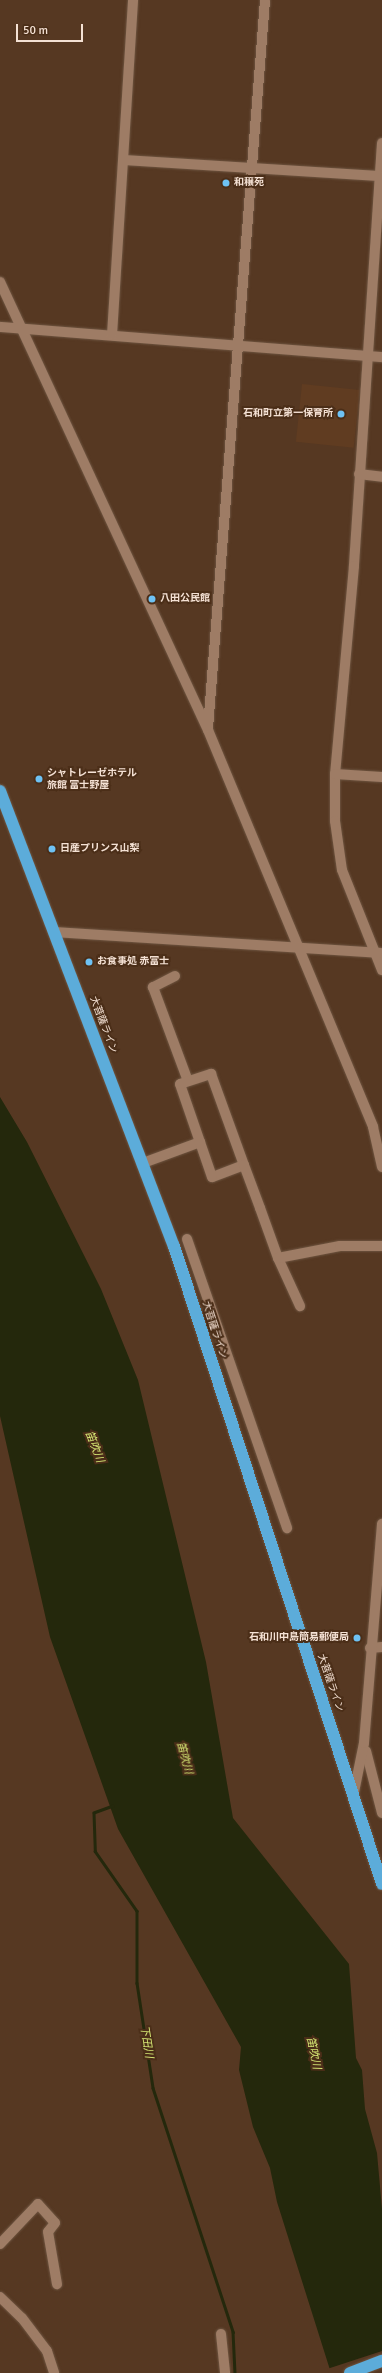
<!DOCTYPE html>
<html>
<head>
<meta charset="utf-8">
<style>
	body { margin:0 }
	#map { position:relative; width:382px; height:2373px; overflow:hidden; background:#563822; font-family:Signika,"Noto Sans JP",sans-serif }
	div>[style] { position:absolute }
	.built>* { inset:0; background:#603c21; transform-origin:0 0 }
	.water>* { inset:0; background:#24280c }
	.pier>* { inset:0; background:#563822 }
	.stream>* { height:2.5px; margin:-1.25px; padding:0 1.25px; transform-origin:1.25px; border-radius:1.25px; background:#24280c }
	.roads { filter:drop-shadow(0 0 1px #6e5541) drop-shadow(0 0 1px #6e5541) }
	.minor>* { height:10px; margin:-5px; padding:0 5px; transform-origin:5px; border-radius:5px; background:#9e7c65 }
	.highway>* { height:12px; margin:-6px; padding:0 6px; transform-origin:6px; border-radius:6px; background:#5cacda }
	.dots>* { width:11px; height:11px; translate:-50% -50%; box-sizing:border-box; border:2px solid #4b2e18; border-radius:50% }
	span { translate:-50% -50%; white-space:nowrap; text-align:center; line-height:1.15; -webkit-text-stroke:4px #4b2e18; paint-order:stroke }
	.poi-label { font-size:10px; color:#f4e1d4; font-weight:700 }
	.left { translate:0 -50%; text-align:left }
	.right { translate:-100% -50%; text-align:right }
	.street-label { font-size:10px; color:#f4e1d4 }
	.water-label { font-size:11px; color:#d7e975; font-style:italic }
	.scale { position:absolute; left:16px; top:24px; width:67px; height:18px; box-sizing:border-box; border:2px solid #f4e1d4; border-top:0; padding-left:5px; font-size:12px; line-height:14px; white-space:nowrap; color:#f4e1d4; -webkit-text-stroke:3px #4b2e18; paint-order:stroke }
</style>
</head>
<body>
<div id="map">
	<div class="built">
		<i style="left:302px;top:384px;width:58px;height:58px;rotate:6deg"></i>
	</div>
	<div class="water">
		<i style="clip-path:polygon(0 1097px,27px 1142px,101px 1289px,138px 1380px,206px 1662px,233px 1818px,349px 1964px,356px 2058px,362px 2070px,365px 2109px,377px 2153px,382px 2209px,382px 2373px,331px 2373px,277px 2202px,270px 2168px,253px 2127px,239px 2070px,241px 2047px,118px 1829px,50px 1637px,0 1416px)"></i>
	</div>
	<div class="pier">
		<i style="clip-path:polygon(382px 2351px,382px 2373px,329px 2373px,327px 2369px)"></i>
	</div>
	<div class="stream">
		<i style="left:113px;top:1806px;width:20px;rotate:160deg"></i>
		<i style="left:94px;top:1813px;width:38px;rotate:88deg"></i>
		<i style="left:95px;top:1851px;width:73px;rotate:55deg"></i>
		<i style="left:137px;top:1911px;width:72px;rotate:90deg"></i>
		<i style="left:137px;top:1983px;width:106px;rotate:81.3deg"></i>
		<i style="left:153px;top:2088px;width:257px;rotate:71.8deg"></i>
		<i style="left:233px;top:2332px;width:41px;rotate:87.2deg"></i>
	</div>
	<div class="roads">
		<div class="minor">
			<i style="left:382px;top:143px;width:424px;rotate:93.8deg"></i>
			<i style="left:354px;top:566px;width:209px;rotate:95.2deg"></i>
			<i style="left:335px;top:774px;width:47px;rotate:90deg"></i>
			<i style="left:335px;top:821px;width:49px;rotate:81.9deg"></i>
			<i style="left:342px;top:870px;width:108px;rotate:68.2deg"></i>
			<i style="left:125px;top:160px;width:257px;rotate:3.6deg"></i>
			<i style="left:0;top:282px;width:494px;rotate:65.1deg"></i>
			<i style="left:208px;top:730px;width:430px;rotate:67.4deg"></i>
			<i style="left:373px;top:1127px;width:41px;rotate:77.3deg"></i>
			<i style="left:0;top:327px;width:383px;rotate:4.5deg"></i>
			<i style="left:112px;top:335px;width:336px;rotate:-86.4deg"></i>
			<i style="left:359px;top:474px;width:23px;rotate:7deg"></i>
			<i style="left:208px;top:728px;width:730px;rotate:-85.52deg"></i>
			<i style="left:335px;top:774px;width:47px;rotate:3.7deg"></i>
			<i style="left:55px;top:932px;width:326px;rotate:3.7deg"></i>
			<i style="left:175px;top:976px;width:25px;rotate:153deg"></i>
			<i style="left:153px;top:987px;width:100px;rotate:69.6deg"></i>
			<i style="left:143px;top:1163px;width:61px;rotate:-20.2deg"></i>
			<i style="left:244px;top:1165px;width:34px;rotate:159deg"></i>
			<i style="left:212px;top:1177px;width:98px;rotate:-109deg"></i>
			<i style="left:180px;top:1084px;width:33px;rotate:-18deg"></i>
			<i style="left:211px;top:1074px;width:97px;rotate:70.1deg"></i>
			<i style="left:244px;top:1165px;width:46px;rotate:69.6deg"></i>
			<i style="left:260px;top:1208px;width:53px;rotate:70.2deg"></i>
			<i style="left:278px;top:1258px;width:53px;rotate:65.4deg"></i>
			<i style="left:187px;top:1239px;width:306px;rotate:70.9deg"></i>
			<i style="left:278px;top:1258px;width:63px;rotate:-11deg"></i>
			<i style="left:340px;top:1246px;width:42px"></i>
			<i style="left:370px;top:1648px;width:12px;rotate:-5deg"></i>
			<i style="left:366px;top:1751px;width:64px;rotate:75.5deg"></i>
			<i style="left:354px;top:1792px;width:50px;rotate:-78.5deg"></i>
			<i style="left:364px;top:1743px;width:220px;rotate:-85.3deg"></i>
			<i style="left:0;top:2244px;width:55px;rotate:-46.5deg"></i>
			<i style="left:38px;top:2204px;width:25px;rotate:48deg"></i>
			<i style="left:55px;top:2223px;width:11px;rotate:128deg"></i>
			<i style="left:48px;top:2232px;width:53px;rotate:80.2deg"></i>
			<i style="left:0;top:2297px;width:30px;rotate:44deg"></i>
			<i style="left:22px;top:2318px;width:41px;rotate:52.9deg"></i>
			<i style="left:47px;top:2351px;width:23px;rotate:72deg"></i>
			<i style="left:221px;top:2334px;width:39px;rotate:84deg"></i>
		</div>
		<div class="highway">
			<i style="left:0;top:791px;width:487px;rotate:69.1deg"></i>
			<i style="left:174px;top:1246px;width:671px;rotate:71.94deg"></i>
			<i style="left:350px;top:2373px;width:34px;rotate:-21deg"></i>
		</div>
	</div>
	<div class="dots">
		<i style="left:226px;top:183px;background:#6ec2f4"></i>
		<i style="left:341px;top:414px;background:#6ec2f4"></i>
		<i style="left:152px;top:599px;background:#6ec2f4"></i>
		<i style="left:39px;top:779px;background:#6ec2f4"></i>
		<i style="left:52px;top:849px;background:#6ec2f4"></i>
		<i style="left:89px;top:962px;background:#6ec2f4"></i>
		<i style="left:357px;top:1638px;background:#6ec2f4"></i>
	</div>
	<div class="poi-label">
		<span class="left" style="left:234px;top:183px">和穣苑</span>
		<span class="right" style="left:333px;top:414px">石和町立第一保育所</span>
		<span class="left" style="left:160px;top:599px">八田公民館</span>
		<span class="left" style="left:47px;top:779px">シャトレーゼホテル<br>旅館 富士野屋</span>
		<span class="left" style="left:60px;top:849px">日産プリンス山梨</span>
		<span class="left" style="left:97px;top:962px">お食事処 赤富士</span>
		<span class="right" style="left:349px;top:1638px">石和川中島簡易郵便局</span>
	</div>
	<div class="street-label">
		<span style="left:103px;top:1025px;rotate:69deg">大菩薩ライン</span>
		<span style="left:214px;top:1330px;rotate:72deg">大菩薩ライン</span>
		<span style="left:330px;top:1683px;rotate:71deg">大菩薩ライン</span>
	</div>
	<div class="water-label">
		<span style="left:94px;top:1447px;rotate:69deg">笛吹川</span>
		<span style="left:184px;top:1758px;rotate:75deg">笛吹川</span>
		<span style="left:146px;top:2042px;rotate:81deg">下田川</span>
		<span style="left:313px;top:2053px;rotate:78deg">笛吹川</span>
	</div>
	<div class="scale">50 m</div>
</div>
</body>
</html>
